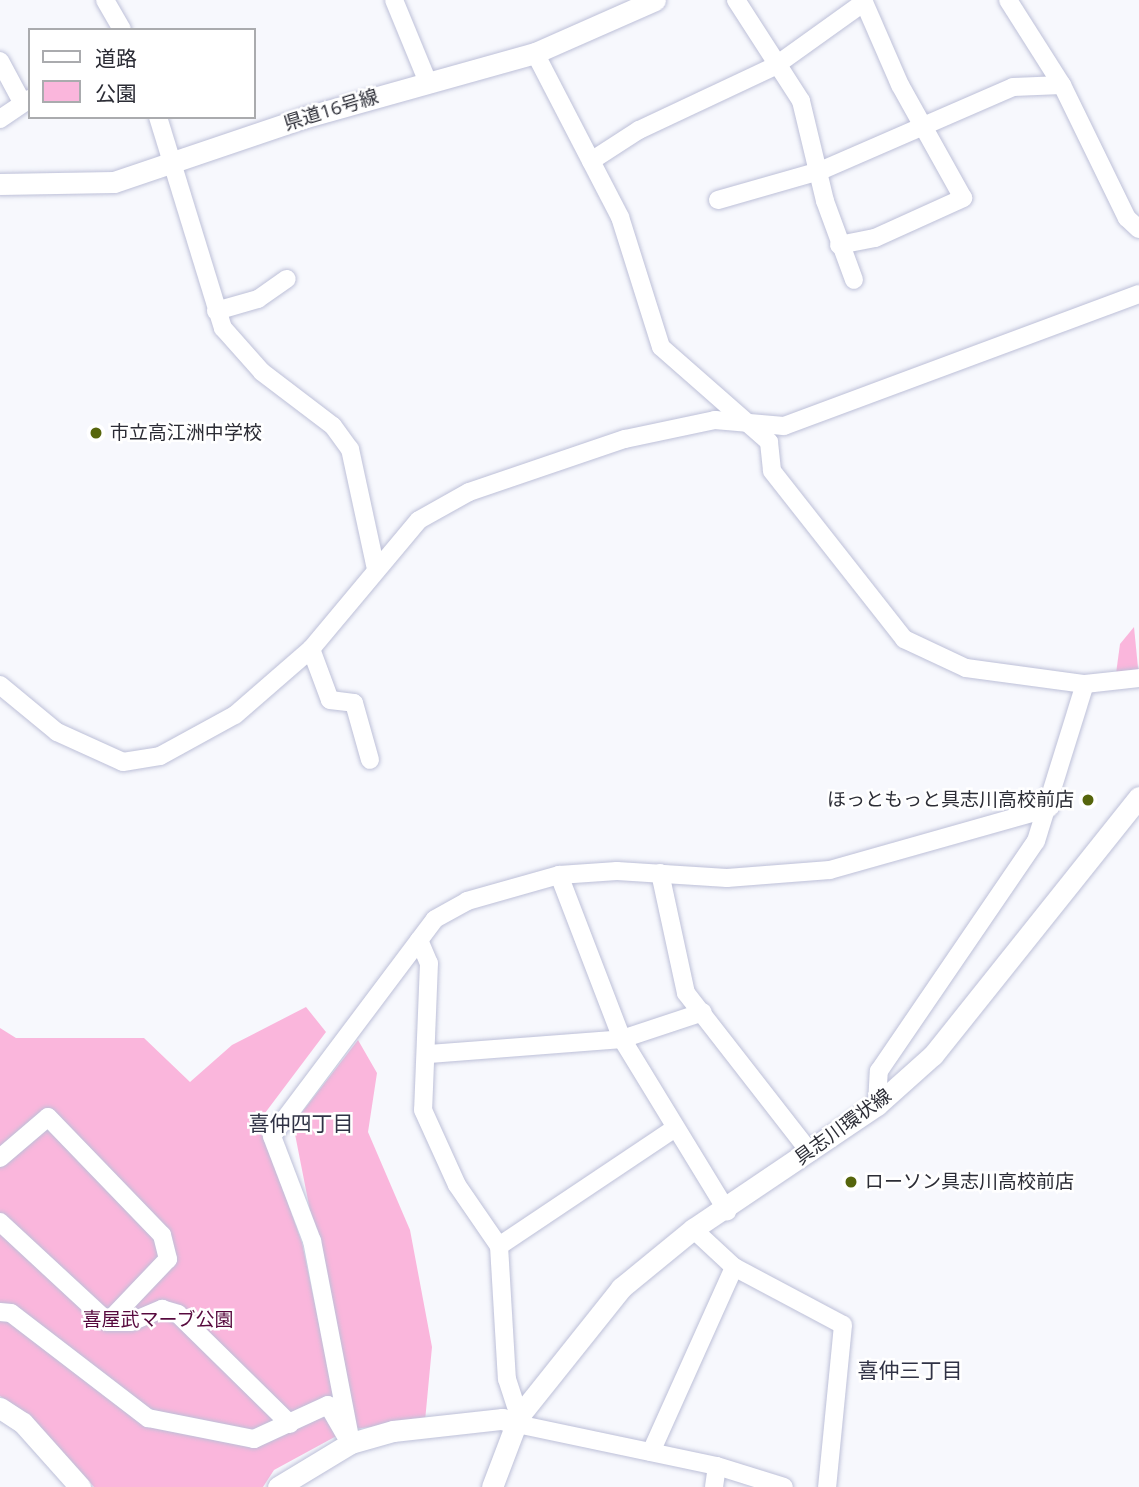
<!DOCTYPE html>
<html>
<head>
<meta charset="utf-8">
<style>
	body { margin:0 }
	#map { position:relative; width:1139px; height:1487px; overflow:hidden; background:#f7f8fd; font-family:"Open Sans","Noto Sans JP",sans-serif }
	div>[style] { position:absolute }
	.green>* { inset:0; background:#fab6dc }
	.roads { filter:drop-shadow(0 0 2px #bdc0d8) drop-shadow(0 0 2px #bdc0d8) }
	.minor>* { height:18px; margin:-9px; padding:0 9px; transform-origin:9px; border-radius:9px; background:#fff }
	.major>* { height:21px; margin:-10.5px; padding:0 10.5px; transform-origin:10.5px; border-radius:10.5px; background:#fff }
	.dots>* { width:19px; height:19px; translate:-50% -50%; box-sizing:border-box; border:4px solid #fff; border-radius:50% }
	span { translate:-50% -50%; white-space:nowrap; text-align:center; line-height:1.15; -webkit-text-stroke:5px #fff; paint-order:stroke }
	.street-label { font-size:19px; color:#2b2c35 }
	.poi-label { font-size:19px; color:#2b2c35 }
	.left { translate:0 -50%; text-align:left }
	.right { translate:-100% -50%; text-align:right }
	.park-label { font-size:19px; color:#57093e }
	.neighbourhood-label { font-size:21px; color:#303245 }
	.legend { position:absolute; left:28px; top:28px; width:228px; height:91px; box-sizing:border-box; background:#fff; border:2px solid #aaabae; margin:0; padding:9px 12px; list-style:none; font-size:21px; color:#2b2c35 }
	.legend li { display:flex; align-items:center; gap:14px; height:35px }
	.legend b { width:35px; border:2px solid #aaabae }
</style>
</head>
<body>
<div id="map">
	<div class="green">
		<i style="clip-path:polygon(1134px 627px,1139px 678px,1115px 681px,1120px 644px)"></i>
		<i style="clip-path:polygon(306px 1007px,326px 1032px,259px 1121px,302px 1243px,342px 1433px,274px 1470px,263px 1487px,94px 1487px,30px 1416px,0 1396px,0 1028px,16px 1038px,144px 1038px,190px 1082px,232px 1045px)"></i>
		<i style="clip-path:polygon(358px 1040px,377px 1073px,368px 1132px,410px 1230px,432px 1347px,425px 1421px,353px 1429px,293px 1124px)"></i>
	</div>
	<div class="roads">
		<div class="minor">
			<i style="left:105px;top:0;width:34px;rotate:60deg"></i>
			<i style="left:394px;top:0;width:87px;rotate:67.6deg"></i>
			<i style="left:736px;top:0;width:120px;rotate:57.2deg"></i>
			<i style="left:801px;top:101px;width:103px;rotate:76.5deg"></i>
			<i style="left:825px;top:201px;width:84px;rotate:69.8deg"></i>
			<i style="left:1008px;top:0;width:101px;rotate:57.6deg"></i>
			<i style="left:1062px;top:85px;width:148px;rotate:64deg"></i>
			<i style="left:1127px;top:218px;width:16px;rotate:43deg"></i>
			<i style="left:535px;top:53px;width:185px;rotate:62.6deg"></i>
			<i style="left:620px;top:217px;width:136px;rotate:72.5deg"></i>
			<i style="left:661px;top:347px;width:144px;rotate:41.3deg"></i>
			<i style="left:769px;top:442px;width:29px;rotate:84deg"></i>
			<i style="left:772px;top:471px;width:214px;rotate:51.8deg"></i>
			<i style="left:904px;top:639px;width:68px;rotate:25.1deg"></i>
			<i style="left:966px;top:668px;width:120px;rotate:7.7deg"></i>
			<i style="left:1085px;top:684px;width:54px;rotate:-6.3deg"></i>
			<i style="left:0;top:61px;width:47px;rotate:61.8deg"></i>
			<i style="left:158px;top:117px;width:221px;rotate:72.9deg"></i>
			<i style="left:223px;top:328px;width:59px;rotate:48.4deg"></i>
			<i style="left:262px;top:372px;width:89px;rotate:37.3deg"></i>
			<i style="left:333px;top:426px;width:29px;rotate:54deg"></i>
			<i style="left:350px;top:449px;width:119px;rotate:77.8deg"></i>
			<i style="left:0;top:119px;width:36px;rotate:-34deg"></i>
			<i style="left:591px;top:161px;width:57px;rotate:-32.9deg"></i>
			<i style="left:639px;top:130px;width:150px;rotate:-25.2deg"></i>
			<i style="left:775px;top:66px;width:108px;rotate:-35.6deg"></i>
			<i style="left:718px;top:200px;width:106px;rotate:-15.9deg"></i>
			<i style="left:820px;top:171px;width:210px;rotate:-23.5deg"></i>
			<i style="left:1013px;top:87px;width:49px;rotate:-2.3deg"></i>
			<i style="left:839px;top:245px;width:37px;rotate:-11deg"></i>
			<i style="left:875px;top:238px;width:97px;rotate:-24.4deg"></i>
			<i style="left:963px;top:198px;width:129px;rotate:-119.1deg"></i>
			<i style="left:900px;top:85px;width:93px;rotate:-113.5deg"></i>
			<i style="left:216px;top:311px;width:44px;rotate:-15.9deg"></i>
			<i style="left:258px;top:299px;width:35px;rotate:-35deg"></i>
			<i style="left:311px;top:649px;width:54px;rotate:69.6deg"></i>
			<i style="left:330px;top:700px;width:24px;rotate:7deg"></i>
			<i style="left:354px;top:703px;width:59px;rotate:74.3deg"></i>
			<i style="left:0;top:685px;width:74px;rotate:39.5deg"></i>
			<i style="left:57px;top:732px;width:72px;rotate:24.4deg"></i>
			<i style="left:123px;top:762px;width:37px;rotate:-9deg"></i>
			<i style="left:160px;top:756px;width:85px;rotate:-28.7deg"></i>
			<i style="left:235px;top:715px;width:101px;rotate:-41deg"></i>
			<i style="left:311px;top:649px;width:168px;rotate:-50.1deg"></i>
			<i style="left:419px;top:520px;width:57px;rotate:-29.2deg"></i>
			<i style="left:469px;top:492px;width:165px;rotate:-18.8deg"></i>
			<i style="left:625px;top:439px;width:92px;rotate:-11.9deg"></i>
			<i style="left:715px;top:420px;width:69px;rotate:5deg"></i>
			<i style="left:784px;top:426px;width:379px;rotate:-20.4deg"></i>
			<i style="left:660px;top:873px;width:123px;rotate:77.8deg"></i>
			<i style="left:686px;top:993px;width:202px;rotate:52.1deg"></i>
			<i style="left:559px;top:875px;width:176px;rotate:69deg"></i>
			<i style="left:622px;top:1039px;width:202px;rotate:58.6deg"></i>
			<i style="left:419px;top:940px;width:25px;rotate:67deg"></i>
			<i style="left:429px;top:963px;width:147px;rotate:92.3deg"></i>
			<i style="left:423px;top:1110px;width:82px;rotate:65.6deg"></i>
			<i style="left:457px;top:1185px;width:74px;rotate:55.5deg"></i>
			<i style="left:499px;top:1246px;width:133px;rotate:86.6deg"></i>
			<i style="left:507px;top:1379px;width:39px;rotate:72deg"></i>
			<i style="left:429px;top:1054px;width:194px;rotate:-4.4deg"></i>
			<i style="left:622px;top:1039px;width:85px;rotate:-18.4deg"></i>
			<i style="left:877px;top:1105px;width:34px;rotate:-87deg"></i>
			<i style="left:879px;top:1071px;width:278px;rotate:-55.7deg"></i>
			<i style="left:1036px;top:841px;width:164px;rotate:-72.7deg"></i>
			<i style="left:0;top:1158px;width:63px;rotate:-40.5deg"></i>
			<i style="left:48px;top:1117px;width:164px;rotate:46deg"></i>
			<i style="left:162px;top:1235px;width:25px;rotate:76deg"></i>
			<i style="left:168px;top:1259px;width:87px;rotate:133.6deg"></i>
			<i style="left:0;top:1222px;width:147px;rotate:42.8deg"></i>
			<i style="left:108px;top:1322px;width:23px"></i>
			<i style="left:131px;top:1322px;width:34px;rotate:-23deg"></i>
			<i style="left:162px;top:1309px;width:17px;rotate:17deg"></i>
			<i style="left:178px;top:1314px;width:157px;rotate:44.5deg"></i>
			<i style="left:693px;top:1229px;width:56px;rotate:42.8deg"></i>
			<i style="left:734px;top:1267px;width:123px;rotate:28deg"></i>
			<i style="left:843px;top:1325px;width:163px;rotate:95.6deg"></i>
			<i style="left:499px;top:1246px;width:208px;rotate:-33.8deg"></i>
			<i style="left:0;top:1312px;width:11px;rotate:5deg"></i>
			<i style="left:11px;top:1313px;width:173px;rotate:37.5deg"></i>
			<i style="left:148px;top:1418px;width:108px;rotate:11.2deg"></i>
			<i style="left:254px;top:1439px;width:81px;rotate:-24.7deg"></i>
			<i style="left:328px;top:1405px;width:34px;rotate:60deg"></i>
			<i style="left:517px;top:1424px;width:204px;rotate:11.9deg"></i>
			<i style="left:717px;top:1466px;width:70px;rotate:17.4deg"></i>
			<i style="left:351px;top:1443px;width:206px;rotate:-100.9deg"></i>
			<i style="left:312px;top:1241px;width:112px;rotate:-110.9deg"></i>
			<i style="left:272px;top:1136px;width:271px;rotate:-53.1deg"></i>
			<i style="left:435px;top:919px;width:37px;rotate:-29deg"></i>
			<i style="left:467px;top:901px;width:96px;rotate:-15.8deg"></i>
			<i style="left:559px;top:875px;width:58px;rotate:-3.9deg"></i>
			<i style="left:617px;top:871px;width:110px;rotate:3.6deg"></i>
			<i style="left:727px;top:878px;width:103px;rotate:-4.4deg"></i>
			<i style="left:830px;top:870px;width:228px;rotate:-15.8deg"></i>
			<i style="left:651px;top:1452px;width:203px;rotate:-65.8deg"></i>
			<i style="left:714px;top:1487px;width:21px;rotate:-82deg"></i>
		</div>
		<div class="major">
			<i style="left:0;top:184px;width:114px;rotate:-1deg"></i>
			<i style="left:114px;top:182px;width:203px;rotate:-18.7deg"></i>
			<i style="left:306px;top:117px;width:238px;rotate:-15.6deg"></i>
			<i style="left:535px;top:53px;width:131px;rotate:-23.8deg"></i>
			<i style="left:0;top:1408px;width:27px;rotate:33deg"></i>
			<i style="left:23px;top:1423px;width:86px;rotate:48.3deg"></i>
			<i style="left:278px;top:1487px;width:85px;rotate:-31.1deg"></i>
			<i style="left:351px;top:1443px;width:44px;rotate:-15.9deg"></i>
			<i style="left:393px;top:1431px;width:110px;rotate:-6.3deg"></i>
			<i style="left:502px;top:1419px;width:16px;rotate:18deg"></i>
			<i style="left:492px;top:1487px;width:76px;rotate:-69.2deg"></i>
			<i style="left:519px;top:1416px;width:164px;rotate:-51.4deg"></i>
			<i style="left:621px;top:1288px;width:93px;rotate:-39.3deg"></i>
			<i style="left:693px;top:1229px;width:222px;rotate:-34deg"></i>
			<i style="left:877px;top:1105px;width:75px;rotate:-41.8deg"></i>
			<i style="left:933px;top:1055px;width:330px;rotate:-51.4deg"></i>
		</div>
	</div>
	<div class="dots">
		<i style="left:96px;top:433px;background:#56650c"></i>
		<i style="left:1088px;top:800px;background:#56650c"></i>
		<i style="left:851px;top:1182px;background:#56650c"></i>
	</div>
	<div class="street-label">
		<span style="left:331px;top:110px;rotate:-17deg">県道16号線</span>
		<span style="left:843px;top:1127px;rotate:-36deg">具志川環状線</span>
	</div>
	<div class="poi-label">
		<span class="left" style="left:110px;top:433px">市立高江洲中学校</span>
		<span class="right" style="left:1074px;top:800px">ほっともっと具志川高校前店</span>
		<span class="left" style="left:865px;top:1182px">ローソン具志川高校前店</span>
	</div>
	<div class="park-label">
		<span style="left:158px;top:1320px">喜屋武マーブ公園</span>
	</div>
	<div class="neighbourhood-label">
		<span style="left:301px;top:1123px">喜仲四丁目</span>
		<span style="left:910px;top:1370px">喜仲三丁目</span>
	</div>
	<ul class="legend">
	<li><b style="height:9px;background:#fff"></b>道路</li>
	<li><b style="height:19px;background:#fab6dc"></b>公園</li>
	</ul>
</div>
</body>
</html>
